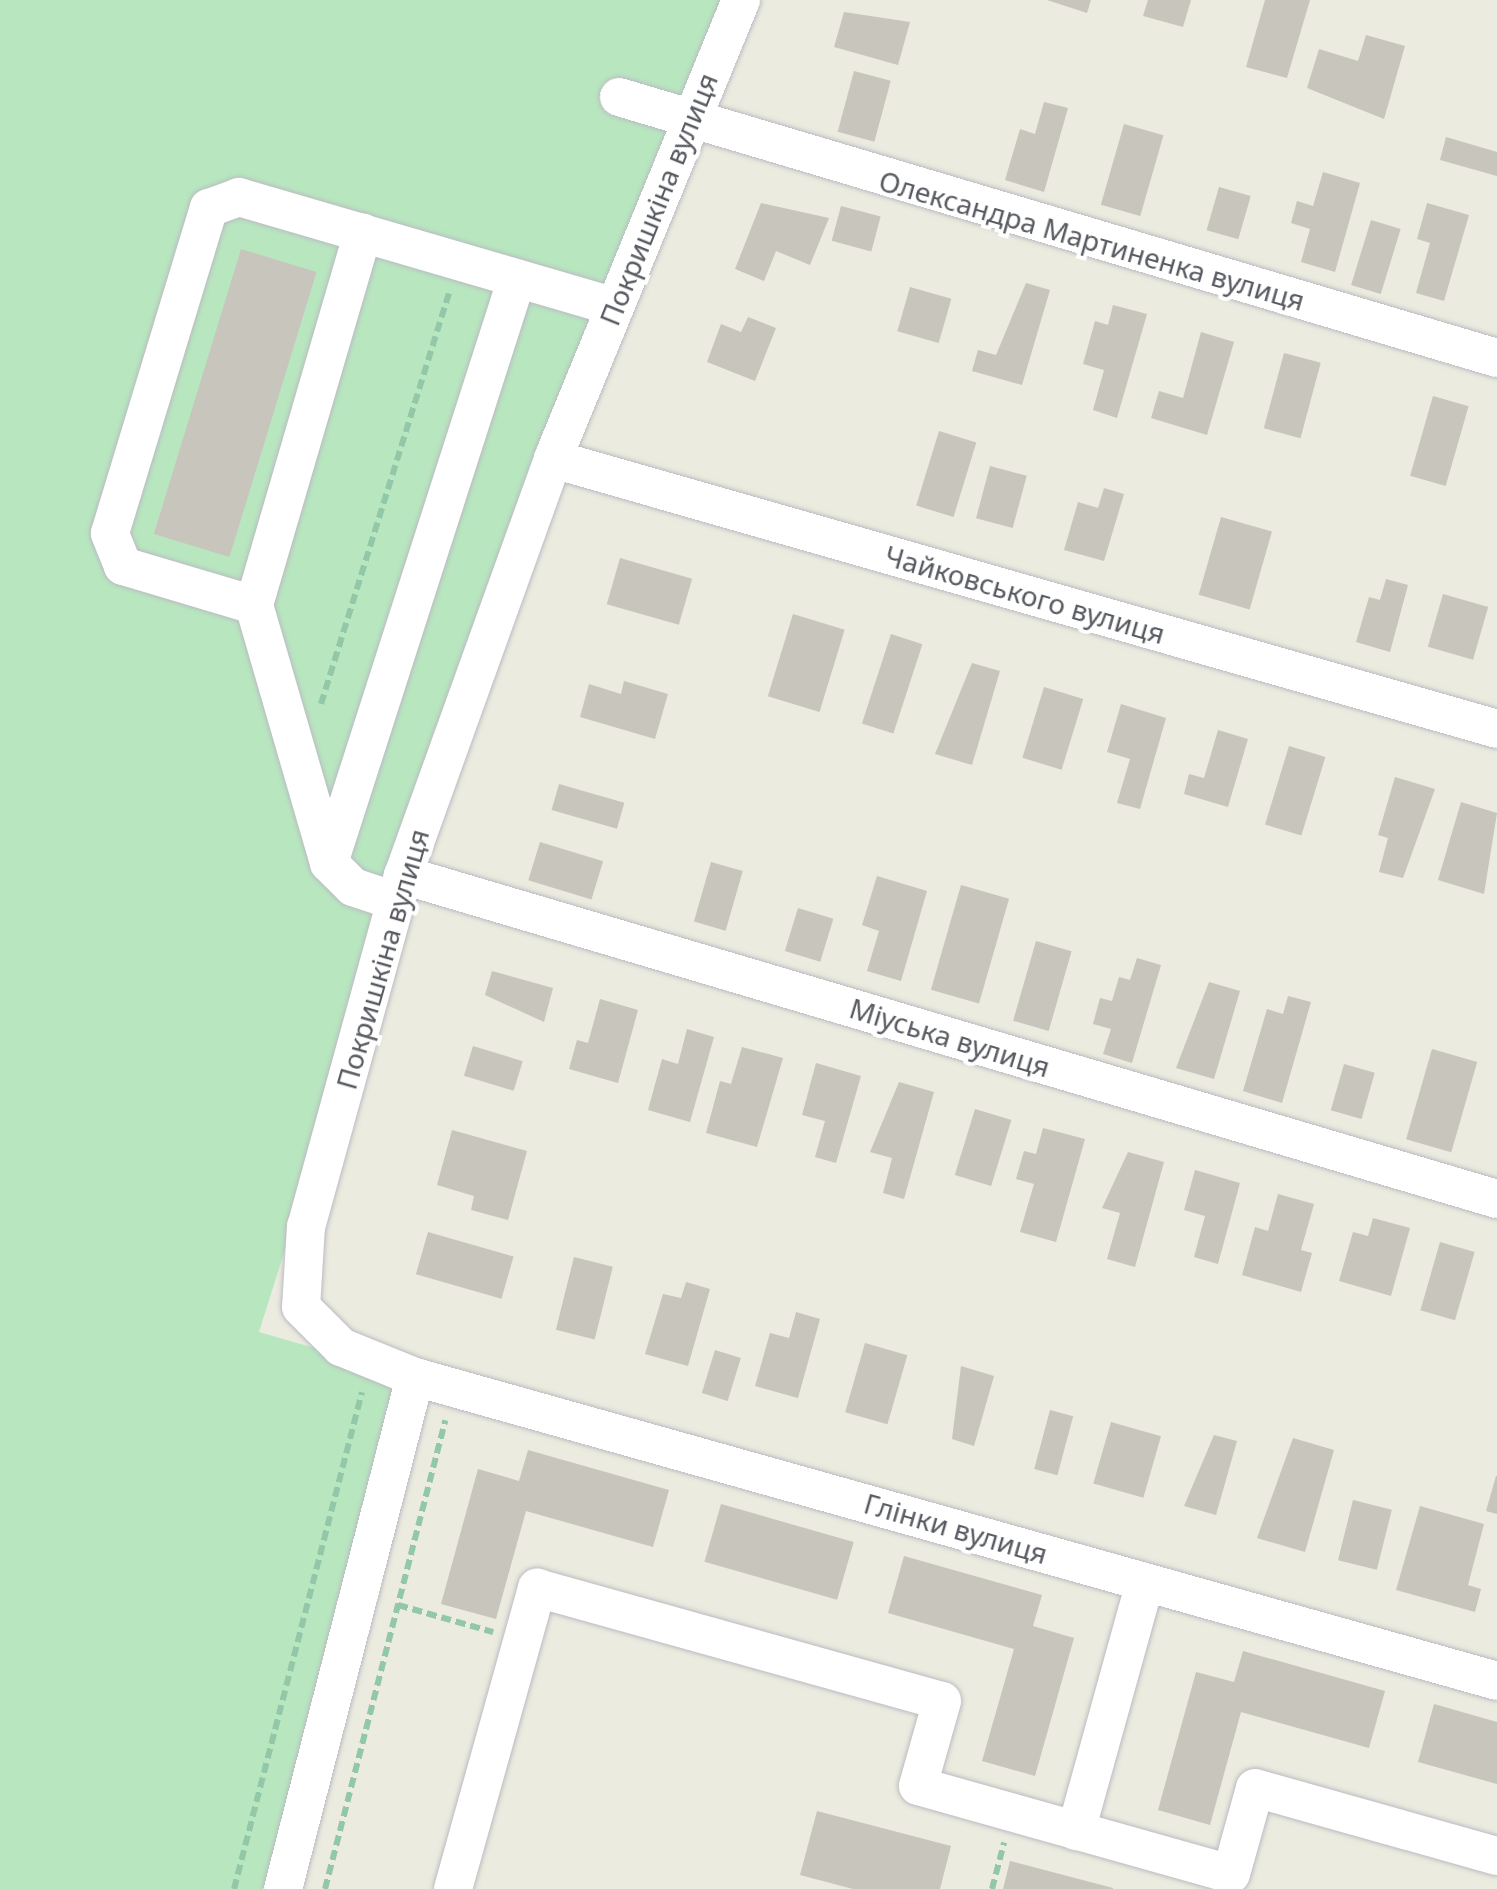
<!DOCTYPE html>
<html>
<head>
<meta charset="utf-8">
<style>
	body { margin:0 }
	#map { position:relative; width:1497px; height:1889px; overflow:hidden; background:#ecebdf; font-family:"Noto Sans",sans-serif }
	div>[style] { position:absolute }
	.green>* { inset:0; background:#b8e7bf }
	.building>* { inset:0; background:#c7c5bc; transform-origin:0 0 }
	.path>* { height:6px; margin-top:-3px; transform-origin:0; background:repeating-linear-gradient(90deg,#92c7a8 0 10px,transparent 0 15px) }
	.roads { filter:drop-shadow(0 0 2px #babbc2) drop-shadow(0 0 2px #babbc2) }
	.minor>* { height:38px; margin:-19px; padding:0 19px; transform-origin:19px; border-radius:19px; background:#fff }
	span { translate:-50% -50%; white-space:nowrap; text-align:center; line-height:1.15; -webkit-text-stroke:8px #fff; paint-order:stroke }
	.street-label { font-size:28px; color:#585b61 }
</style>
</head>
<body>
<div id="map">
	<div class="green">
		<i style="clip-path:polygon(0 0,741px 0,403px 875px,259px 1332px,415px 1377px,283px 1889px,0 1889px)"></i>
	</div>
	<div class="building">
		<i style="clip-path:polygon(1047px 0,1091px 0,1087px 13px)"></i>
		<i style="clip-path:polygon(1148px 0,1191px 0,1183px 27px,1143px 16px)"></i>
		<i style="clip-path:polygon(1265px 0,1310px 0,1287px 78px,1246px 67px)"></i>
		<i style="clip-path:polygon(844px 12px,910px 22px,898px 65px,834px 47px)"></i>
		<i style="clip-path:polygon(1366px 35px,1405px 46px,1384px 119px,1307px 88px,1319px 49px,1358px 61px)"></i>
		<i style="left:854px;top:71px;width:38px;height:63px;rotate:15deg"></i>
		<i style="clip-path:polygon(1044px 102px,1068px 108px,1044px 192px,1005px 180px,1020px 129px,1035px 134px)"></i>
		<i style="left:1124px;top:124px;width:41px;height:84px;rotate:16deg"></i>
		<i style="clip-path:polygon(1446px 137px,1497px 152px,1497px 176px,1440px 160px)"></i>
		<i style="clip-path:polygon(1323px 172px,1360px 183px,1335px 272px,1301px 262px,1310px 229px,1291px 223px,1297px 201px,1313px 206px)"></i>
		<i style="left:1219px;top:187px;width:33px;height:45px;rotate:16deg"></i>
		<i style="clip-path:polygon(761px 203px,829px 218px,810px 265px,776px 251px,764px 281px,735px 269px)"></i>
		<i style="clip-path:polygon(1427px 203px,1469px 215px,1444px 301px,1416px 293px,1430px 243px,1417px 239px)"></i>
		<i style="left:841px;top:206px;width:41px;height:36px;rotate:15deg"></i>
		<i style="left:1371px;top:220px;width:31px;height:68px;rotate:17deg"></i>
		<i style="left:241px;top:249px;width:79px;height:298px;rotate:17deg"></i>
		<i style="clip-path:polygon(1026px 283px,1050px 290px,1022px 385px,972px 371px,978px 350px,996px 355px)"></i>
		<i style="left:910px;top:287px;width:43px;height:46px;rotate:16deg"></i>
		<i style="clip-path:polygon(1113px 305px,1147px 314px,1117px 418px,1093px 410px,1104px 370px,1083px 364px,1095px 321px,1108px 325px)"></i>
		<i style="clip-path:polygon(748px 317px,776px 328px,755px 381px,707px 362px,721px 324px,741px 332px)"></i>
		<i style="clip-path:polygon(1201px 332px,1234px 342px,1207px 435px,1151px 418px,1159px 391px,1183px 398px)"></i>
		<i style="left:1284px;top:353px;width:38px;height:78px;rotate:15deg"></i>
		<i style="left:1433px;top:396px;width:37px;height:83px;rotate:16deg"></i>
		<i style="left:939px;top:431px;width:39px;height:78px;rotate:17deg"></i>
		<i style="left:990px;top:466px;width:38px;height:54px;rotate:15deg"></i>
		<i style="clip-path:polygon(1104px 488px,1124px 494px,1104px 561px,1064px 550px,1078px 502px,1098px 508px)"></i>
		<i style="left:1221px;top:517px;width:53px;height:81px;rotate:16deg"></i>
		<i style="left:620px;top:558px;width:75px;height:48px;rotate:16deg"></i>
		<i style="clip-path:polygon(1386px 579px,1408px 585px,1390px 652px,1356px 642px,1369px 597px,1380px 600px)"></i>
		<i style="left:1443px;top:594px;width:47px;height:55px;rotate:16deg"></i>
		<i style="left:793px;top:614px;width:54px;height:86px;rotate:17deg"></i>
		<i style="left:891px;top:634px;width:33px;height:94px;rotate:18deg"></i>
		<i style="clip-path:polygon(972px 663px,1000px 671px,972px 765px,935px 754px)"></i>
		<i style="clip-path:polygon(624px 681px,668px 694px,655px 739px,580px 717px,589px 684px,621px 694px)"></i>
		<i style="left:1044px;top:687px;width:41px;height:74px;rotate:17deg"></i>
		<i style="clip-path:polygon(1121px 704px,1166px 718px,1140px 809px,1117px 803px,1130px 759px,1107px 752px)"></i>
		<i style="clip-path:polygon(1218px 730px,1248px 739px,1228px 807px,1184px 794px,1189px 774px,1204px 778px)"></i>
		<i style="left:1289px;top:746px;width:38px;height:82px;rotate:17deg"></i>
		<i style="clip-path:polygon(1395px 777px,1435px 789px,1403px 878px,1379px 872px,1388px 838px,1378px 835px)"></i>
		<i style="left:559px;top:784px;width:68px;height:27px;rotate:16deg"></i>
		<i style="clip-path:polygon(1461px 802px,1497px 813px,1484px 894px,1438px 880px)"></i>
		<i style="left:540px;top:842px;width:66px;height:40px;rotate:17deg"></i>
		<i style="left:711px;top:862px;width:33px;height:62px;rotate:16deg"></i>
		<i style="clip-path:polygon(877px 876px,927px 891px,901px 981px,867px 971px,879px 931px,862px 925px)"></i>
		<i style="left:961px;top:885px;width:50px;height:109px;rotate:16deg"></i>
		<i style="left:798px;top:908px;width:37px;height:45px;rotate:17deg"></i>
		<i style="left:1036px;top:941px;width:37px;height:83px;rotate:16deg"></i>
		<i style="clip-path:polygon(1137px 958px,1161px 965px,1132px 1063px,1103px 1054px,1111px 1029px,1093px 1024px,1100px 998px,1112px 1001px,1119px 977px,1130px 980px)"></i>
		<i style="clip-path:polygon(492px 971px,553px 988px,544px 1022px,485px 995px)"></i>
		<i style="clip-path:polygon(1209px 982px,1240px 991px,1214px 1079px,1176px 1068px)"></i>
		<i style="clip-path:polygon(1288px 996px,1311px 1002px,1282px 1103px,1243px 1091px,1267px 1009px,1283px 1014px)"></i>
		<i style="clip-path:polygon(600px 999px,638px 1010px,618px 1083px,569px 1069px,577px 1040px,588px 1043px)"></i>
		<i style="clip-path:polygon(687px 1029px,714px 1037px,690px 1122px,648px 1110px,662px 1059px,678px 1064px)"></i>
		<i style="left:473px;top:1046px;width:52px;height:31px;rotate:17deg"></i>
		<i style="clip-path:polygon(742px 1047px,783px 1058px,757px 1147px,706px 1133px,720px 1081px,731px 1084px)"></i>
		<i style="left:1432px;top:1049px;width:47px;height:94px;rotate:16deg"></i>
		<i style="clip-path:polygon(816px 1063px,861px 1076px,836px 1163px,815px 1157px,825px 1121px,802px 1115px)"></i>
		<i style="left:1344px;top:1064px;width:32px;height:48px;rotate:16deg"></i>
		<i style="clip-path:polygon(899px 1082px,934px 1092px,904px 1199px,883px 1193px,892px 1158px,870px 1152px)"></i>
		<i style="left:975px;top:1109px;width:38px;height:69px;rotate:17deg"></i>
		<i style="clip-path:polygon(1043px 1128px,1085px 1139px,1056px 1242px,1020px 1232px,1034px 1184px,1016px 1179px,1024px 1151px,1036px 1154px)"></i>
		<i style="clip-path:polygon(452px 1130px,527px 1151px,508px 1220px,471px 1210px,474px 1196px,437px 1185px)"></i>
		<i style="clip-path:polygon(1128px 1152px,1164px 1162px,1135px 1267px,1107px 1259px,1120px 1213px,1102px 1208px)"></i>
		<i style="clip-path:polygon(1195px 1170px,1240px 1183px,1218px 1264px,1194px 1257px,1205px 1216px,1184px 1210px)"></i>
		<i style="clip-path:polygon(1278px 1194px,1314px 1204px,1301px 1250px,1312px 1253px,1301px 1292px,1242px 1275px,1255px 1227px,1268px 1231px)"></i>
		<i style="clip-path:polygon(1373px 1218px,1410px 1228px,1391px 1296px,1339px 1281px,1353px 1232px,1368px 1236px)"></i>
		<i style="left:428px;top:1232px;width:89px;height:44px;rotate:16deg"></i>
		<i style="left:1440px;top:1242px;width:36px;height:71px;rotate:16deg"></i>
		<i style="left:574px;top:1257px;width:40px;height:75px;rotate:14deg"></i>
		<i style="clip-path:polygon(686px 1282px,710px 1289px,688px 1366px,645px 1354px,663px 1294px,681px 1298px)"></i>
		<i style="clip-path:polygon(796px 1312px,820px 1319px,798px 1398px,755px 1386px,770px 1333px,789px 1338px)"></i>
		<i style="left:865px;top:1343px;width:44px;height:72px;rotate:16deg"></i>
		<i style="left:715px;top:1350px;width:27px;height:45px;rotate:17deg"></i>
		<i style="clip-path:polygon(961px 1366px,994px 1376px,974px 1446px,952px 1439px)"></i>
		<i style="left:1050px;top:1410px;width:24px;height:61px;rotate:15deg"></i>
		<i style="left:1111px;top:1422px;width:52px;height:64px;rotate:16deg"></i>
		<i style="clip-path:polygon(1214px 1435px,1237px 1441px,1216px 1515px,1184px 1506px)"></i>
		<i style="clip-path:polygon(1293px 1438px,1334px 1450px,1305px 1552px,1257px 1538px)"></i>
		<i style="clip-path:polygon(528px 1450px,669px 1490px,653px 1547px,526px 1511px,496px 1619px,441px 1604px,478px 1469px,519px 1481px)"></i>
		<i style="clip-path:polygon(1496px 1476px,1497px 1476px,1497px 1514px,1486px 1511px)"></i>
		<i style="left:1353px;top:1500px;width:40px;height:62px;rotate:14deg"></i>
		<i style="left:721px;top:1504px;width:138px;height:60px;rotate:16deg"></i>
		<i style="clip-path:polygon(1420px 1506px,1484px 1524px,1468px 1585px,1481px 1589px,1475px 1612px,1396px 1590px)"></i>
		<i style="clip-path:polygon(904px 1556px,1042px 1595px,1033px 1626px,1074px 1638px,1035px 1776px,982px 1761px,1014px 1649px,888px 1613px)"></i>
		<i style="clip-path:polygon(1243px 1651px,1385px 1691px,1369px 1748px,1241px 1712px,1210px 1825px,1158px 1810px,1196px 1672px,1234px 1682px)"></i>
		<i style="clip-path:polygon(1434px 1704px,1497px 1722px,1497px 1784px,1418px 1762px)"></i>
		<i style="clip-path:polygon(817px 1811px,951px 1846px,940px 1889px,853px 1889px,800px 1875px)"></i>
		<i style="clip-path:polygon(1010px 1861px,1113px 1888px,1113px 1889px,1003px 1889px)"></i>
	</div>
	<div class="path">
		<i style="left:321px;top:704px;width:433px;rotate:-72.7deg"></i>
		<i style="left:398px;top:1605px;width:99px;rotate:15.9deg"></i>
		<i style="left:234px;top:1889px;width:513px;rotate:-75.56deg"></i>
		<i style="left:325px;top:1889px;width:484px;rotate:-75.6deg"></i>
		<i style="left:992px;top:1889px;width:48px;rotate:-75.4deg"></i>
	</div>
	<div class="roads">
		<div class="minor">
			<i style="left:741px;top:0;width:496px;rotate:112.3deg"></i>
			<i style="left:553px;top:459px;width:442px;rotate:109.8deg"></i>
			<i style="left:403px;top:875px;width:364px;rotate:105.4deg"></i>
			<i style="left:306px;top:1226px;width:81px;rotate:93.5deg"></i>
			<i style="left:301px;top:1307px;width:57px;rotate:45deg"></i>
			<i style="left:341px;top:1347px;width:80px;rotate:22.1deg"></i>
			<i style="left:415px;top:1377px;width:1124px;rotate:15.69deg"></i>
			<i style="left:619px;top:97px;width:916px;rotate:16.56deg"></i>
			<i style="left:553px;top:459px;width:982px;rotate:15.96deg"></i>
			<i style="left:254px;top:605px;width:388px;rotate:-73.7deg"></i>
			<i style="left:329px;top:863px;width:614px;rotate:-72.18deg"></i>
			<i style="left:403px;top:875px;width:1141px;rotate:16.5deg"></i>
			<i style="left:395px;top:901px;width:44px;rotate:-161.6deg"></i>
			<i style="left:353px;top:887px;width:34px;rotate:-135deg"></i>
			<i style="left:329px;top:863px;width:269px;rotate:-106.2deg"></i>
			<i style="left:254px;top:605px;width:137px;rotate:-163.4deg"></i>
			<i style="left:123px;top:566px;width:35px;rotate:-112deg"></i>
			<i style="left:110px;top:533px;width:340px;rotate:-73.1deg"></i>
			<i style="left:209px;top:208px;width:32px;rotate:-20deg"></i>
			<i style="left:239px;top:197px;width:391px;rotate:16.3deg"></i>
			<i style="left:1076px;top:1831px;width:258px;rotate:-74.5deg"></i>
			<i style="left:283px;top:1889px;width:529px;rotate:-75.54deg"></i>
			<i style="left:453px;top:1889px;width:313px;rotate:-74.4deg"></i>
			<i style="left:537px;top:1588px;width:420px;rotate:15.6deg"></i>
			<i style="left:942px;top:1701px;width:88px;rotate:105.8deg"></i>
			<i style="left:918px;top:1786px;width:325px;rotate:15.7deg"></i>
			<i style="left:1231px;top:1874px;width:89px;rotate:-74.4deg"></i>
			<i style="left:1255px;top:1788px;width:251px;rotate:15.7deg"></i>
		</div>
	</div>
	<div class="street-label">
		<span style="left:658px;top:199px;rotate:-68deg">Покришкіна вулиця</span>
		<span style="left:1092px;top:240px;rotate:16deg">Олександра Мартиненка вулиця</span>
		<span style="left:1025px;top:594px;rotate:16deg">Чайковського вулиця</span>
		<span style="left:382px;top:959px;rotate:-74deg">Покришкіна вулиця</span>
		<span style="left:950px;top:1037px;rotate:17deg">Міуська вулиця</span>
		<span style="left:956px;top:1528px;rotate:16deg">Глінки вулиця</span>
	</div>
</div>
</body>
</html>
